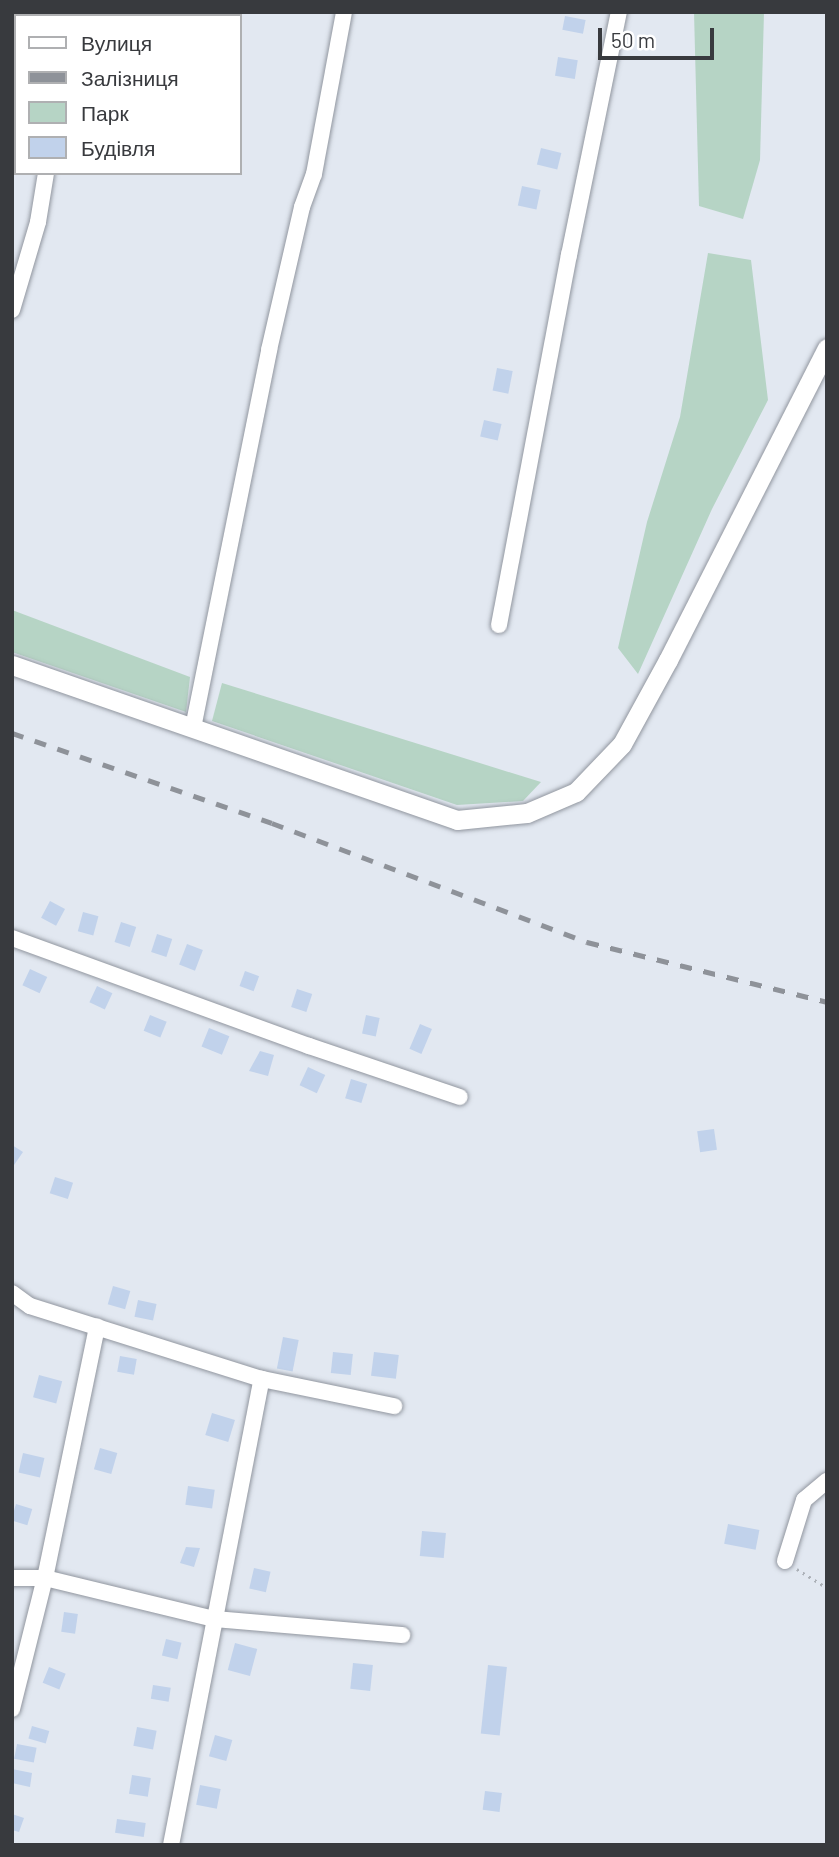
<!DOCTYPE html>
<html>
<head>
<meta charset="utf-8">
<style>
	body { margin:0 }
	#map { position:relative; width:839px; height:1857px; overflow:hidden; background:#e2e8f1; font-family:Barlow,sans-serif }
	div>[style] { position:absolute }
	.green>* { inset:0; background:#b6d4c5 }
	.building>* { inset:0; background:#c1d2eb; transform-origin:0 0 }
	.path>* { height:2.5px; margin-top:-1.25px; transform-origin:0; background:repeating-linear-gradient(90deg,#abb0b7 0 2px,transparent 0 7px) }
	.roads { filter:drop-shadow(0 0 2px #91969f) drop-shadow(0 0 2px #91969f) }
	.minor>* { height:16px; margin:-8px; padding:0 8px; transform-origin:8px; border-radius:8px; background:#fff }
	.tertiary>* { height:19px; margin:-9.5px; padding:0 9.5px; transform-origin:9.5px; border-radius:9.5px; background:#fff }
	.rail>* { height:4.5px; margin-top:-2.25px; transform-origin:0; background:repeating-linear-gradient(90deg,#8e9299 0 12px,transparent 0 24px) }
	span { translate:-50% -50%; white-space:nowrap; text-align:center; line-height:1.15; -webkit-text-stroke:6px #fff; paint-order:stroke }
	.frame { position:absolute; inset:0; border:14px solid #383a3e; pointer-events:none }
	.legend { position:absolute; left:14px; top:14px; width:228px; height:161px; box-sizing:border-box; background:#fff; border:2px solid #afb0b2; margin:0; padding:9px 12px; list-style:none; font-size:21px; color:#383a3e }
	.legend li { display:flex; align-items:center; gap:14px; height:35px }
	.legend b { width:35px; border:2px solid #afb0b2 }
	.scale { position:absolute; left:598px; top:28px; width:116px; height:32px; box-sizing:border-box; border:4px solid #383a3e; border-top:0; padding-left:9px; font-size:21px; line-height:24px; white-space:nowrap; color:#383a3e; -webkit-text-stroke:5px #fff; paint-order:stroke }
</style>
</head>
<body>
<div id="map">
	<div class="green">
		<i style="clip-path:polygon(694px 12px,764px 12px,760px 160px,743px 219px,699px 206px)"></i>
		<i style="clip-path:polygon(708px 253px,751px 260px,768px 400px,712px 509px,638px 674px,618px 648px,647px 522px,680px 417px)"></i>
		<i style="clip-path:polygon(12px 610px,190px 677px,186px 712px,12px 652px)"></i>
		<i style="clip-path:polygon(222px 683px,541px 782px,523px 801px,457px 805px,212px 721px)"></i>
	</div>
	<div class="building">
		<i style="left:565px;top:16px;width:21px;height:14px;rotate:11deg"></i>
		<i style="left:558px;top:57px;width:20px;height:19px;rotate:9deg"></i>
		<i style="left:541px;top:148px;width:21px;height:17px;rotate:14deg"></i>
		<i style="left:522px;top:186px;width:19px;height:20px;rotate:12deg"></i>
		<i style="left:497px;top:368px;width:16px;height:23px;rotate:11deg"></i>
		<i style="left:484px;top:420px;width:18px;height:17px;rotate:13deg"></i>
		<i style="left:50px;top:901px;width:17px;height:19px;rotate:28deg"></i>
		<i style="left:83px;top:912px;width:16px;height:20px;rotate:15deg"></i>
		<i style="left:121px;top:922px;width:16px;height:21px;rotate:18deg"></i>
		<i style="left:157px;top:934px;width:16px;height:19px;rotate:18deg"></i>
		<i style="left:187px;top:944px;width:17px;height:22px;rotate:21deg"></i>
		<i style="left:30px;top:969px;width:19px;height:18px;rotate:25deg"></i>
		<i style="left:245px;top:971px;width:15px;height:16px;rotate:20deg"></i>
		<i style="left:97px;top:986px;width:17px;height:18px;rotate:25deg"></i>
		<i style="left:297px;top:989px;width:16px;height:19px;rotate:18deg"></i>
		<i style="left:150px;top:1015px;width:18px;height:17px;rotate:22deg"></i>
		<i style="left:366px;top:1015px;width:14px;height:19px;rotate:12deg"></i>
		<i style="left:420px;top:1024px;width:13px;height:27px;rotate:23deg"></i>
		<i style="left:209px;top:1028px;width:22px;height:20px;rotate:22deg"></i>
		<i style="clip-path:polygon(260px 1051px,274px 1055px,268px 1076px,249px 1071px)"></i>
		<i style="left:308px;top:1067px;width:19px;height:20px;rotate:25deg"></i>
		<i style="left:351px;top:1079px;width:17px;height:20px;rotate:17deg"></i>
		<i style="left:714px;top:1129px;width:21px;height:17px;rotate:82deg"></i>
		<i style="clip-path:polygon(12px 1145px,23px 1152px,12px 1168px)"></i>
		<i style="left:55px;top:1177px;width:19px;height:17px;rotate:18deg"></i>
		<i style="left:113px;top:1286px;width:18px;height:19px;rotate:16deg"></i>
		<i style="left:138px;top:1300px;width:19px;height:17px;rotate:12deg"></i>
		<i style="left:283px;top:1337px;width:16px;height:32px;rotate:11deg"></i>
		<i style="left:333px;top:1352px;width:20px;height:21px;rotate:6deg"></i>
		<i style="left:374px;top:1352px;width:25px;height:24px;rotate:7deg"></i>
		<i style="left:120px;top:1356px;width:17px;height:16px;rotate:10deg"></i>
		<i style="left:39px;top:1375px;width:24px;height:23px;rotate:15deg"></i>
		<i style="left:212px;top:1413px;width:24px;height:23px;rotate:17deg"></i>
		<i style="left:100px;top:1448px;width:18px;height:22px;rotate:16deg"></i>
		<i style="left:23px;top:1453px;width:22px;height:20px;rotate:13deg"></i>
		<i style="left:188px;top:1486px;width:27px;height:19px;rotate:8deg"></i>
		<i style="left:16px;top:1504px;width:17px;height:17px;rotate:17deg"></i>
		<i style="left:728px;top:1524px;width:32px;height:20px;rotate:11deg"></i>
		<i style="left:422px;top:1531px;width:24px;height:25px;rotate:5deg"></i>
		<i style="clip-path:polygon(186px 1547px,200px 1548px,194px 1567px,180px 1563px)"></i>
		<i style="left:254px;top:1568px;width:17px;height:21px;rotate:13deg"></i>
		<i style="left:64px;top:1612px;width:14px;height:20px;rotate:8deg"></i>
		<i style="left:166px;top:1639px;width:16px;height:17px;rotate:14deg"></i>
		<i style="left:235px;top:1643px;width:23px;height:28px;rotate:15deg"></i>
		<i style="left:353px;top:1663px;width:20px;height:26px;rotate:6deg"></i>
		<i style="left:488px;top:1665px;width:19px;height:69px;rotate:6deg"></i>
		<i style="left:49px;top:1667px;width:18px;height:17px;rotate:22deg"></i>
		<i style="left:153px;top:1685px;width:18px;height:14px;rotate:9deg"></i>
		<i style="left:32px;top:1726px;width:18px;height:13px;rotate:16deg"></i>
		<i style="left:137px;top:1727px;width:20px;height:19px;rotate:11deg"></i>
		<i style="left:215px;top:1735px;width:18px;height:22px;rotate:16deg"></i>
		<i style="left:17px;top:1744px;width:20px;height:15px;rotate:11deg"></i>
		<i style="clip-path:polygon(12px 1769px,32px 1773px,30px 1787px,12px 1783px)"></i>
		<i style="left:132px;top:1775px;width:19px;height:19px;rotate:9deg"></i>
		<i style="left:200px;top:1785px;width:21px;height:20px;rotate:11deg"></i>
		<i style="left:485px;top:1791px;width:17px;height:19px;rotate:7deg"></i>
		<i style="clip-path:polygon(12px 1814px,24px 1818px,19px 1832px,12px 1830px)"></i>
		<i style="left:117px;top:1819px;width:29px;height:14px;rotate:8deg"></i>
	</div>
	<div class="path">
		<i style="left:797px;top:1569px;width:36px;rotate:32deg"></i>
	</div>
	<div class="roads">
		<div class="minor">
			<i style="left:71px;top:16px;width:4px;rotate:-90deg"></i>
			<i style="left:12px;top:310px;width:92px;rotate:-73.5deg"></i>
			<i style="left:38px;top:222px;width:50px;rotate:-80.7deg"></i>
			<i style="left:499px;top:625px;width:377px;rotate:-79.3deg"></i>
			<i style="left:569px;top:255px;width:248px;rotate:-78.4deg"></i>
			<i style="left:193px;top:728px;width:386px;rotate:-78.6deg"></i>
			<i style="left:269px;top:350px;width:147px;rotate:-77deg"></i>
			<i style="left:302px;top:207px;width:35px;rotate:-70deg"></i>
			<i style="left:314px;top:174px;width:165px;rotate:-79.5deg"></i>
			<i style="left:12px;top:938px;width:316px;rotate:20deg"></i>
			<i style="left:309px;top:1046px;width:159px;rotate:18.7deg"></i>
			<i style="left:12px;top:1293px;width:22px;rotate:36deg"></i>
			<i style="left:30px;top:1306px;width:243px;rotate:17.5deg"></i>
			<i style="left:262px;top:1379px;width:135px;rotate:11.6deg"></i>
			<i style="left:785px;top:1561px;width:64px;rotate:-72.7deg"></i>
			<i style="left:804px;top:1500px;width:30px;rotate:-40deg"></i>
			<i style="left:12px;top:1578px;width:33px"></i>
			<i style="left:45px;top:1578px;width:174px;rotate:13.6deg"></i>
			<i style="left:214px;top:1619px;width:189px;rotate:4.9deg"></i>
			<i style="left:12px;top:1709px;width:135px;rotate:-75.9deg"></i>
			<i style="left:45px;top:1578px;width:257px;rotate:-78.3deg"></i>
			<i style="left:171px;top:1845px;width:475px;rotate:-79deg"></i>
		</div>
		<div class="tertiary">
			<i style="left:12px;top:665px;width:471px;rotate:19.2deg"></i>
			<i style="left:457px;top:820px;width:70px;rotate:-5.7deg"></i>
			<i style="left:527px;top:813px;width:53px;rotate:-23.2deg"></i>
			<i style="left:576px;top:792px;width:66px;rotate:-46.2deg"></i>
			<i style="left:622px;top:744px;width:96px;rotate:-61.3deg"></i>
			<i style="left:668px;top:660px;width:350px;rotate:-63deg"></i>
		</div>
	</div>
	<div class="rail">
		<i style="left:12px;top:733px;width:275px;rotate:19.1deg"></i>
		<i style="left:272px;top:823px;width:337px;rotate:20.7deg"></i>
		<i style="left:587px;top:942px;width:247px;rotate:14deg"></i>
	</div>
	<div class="frame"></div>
	<ul class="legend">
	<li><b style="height:9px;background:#fff"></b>Вулиця</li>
	<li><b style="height:9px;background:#8e9299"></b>Залізниця</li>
	<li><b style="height:19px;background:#b6d4c5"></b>Парк</li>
	<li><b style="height:19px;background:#c1d2eb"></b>Будівля</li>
	</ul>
	<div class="scale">50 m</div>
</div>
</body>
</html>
